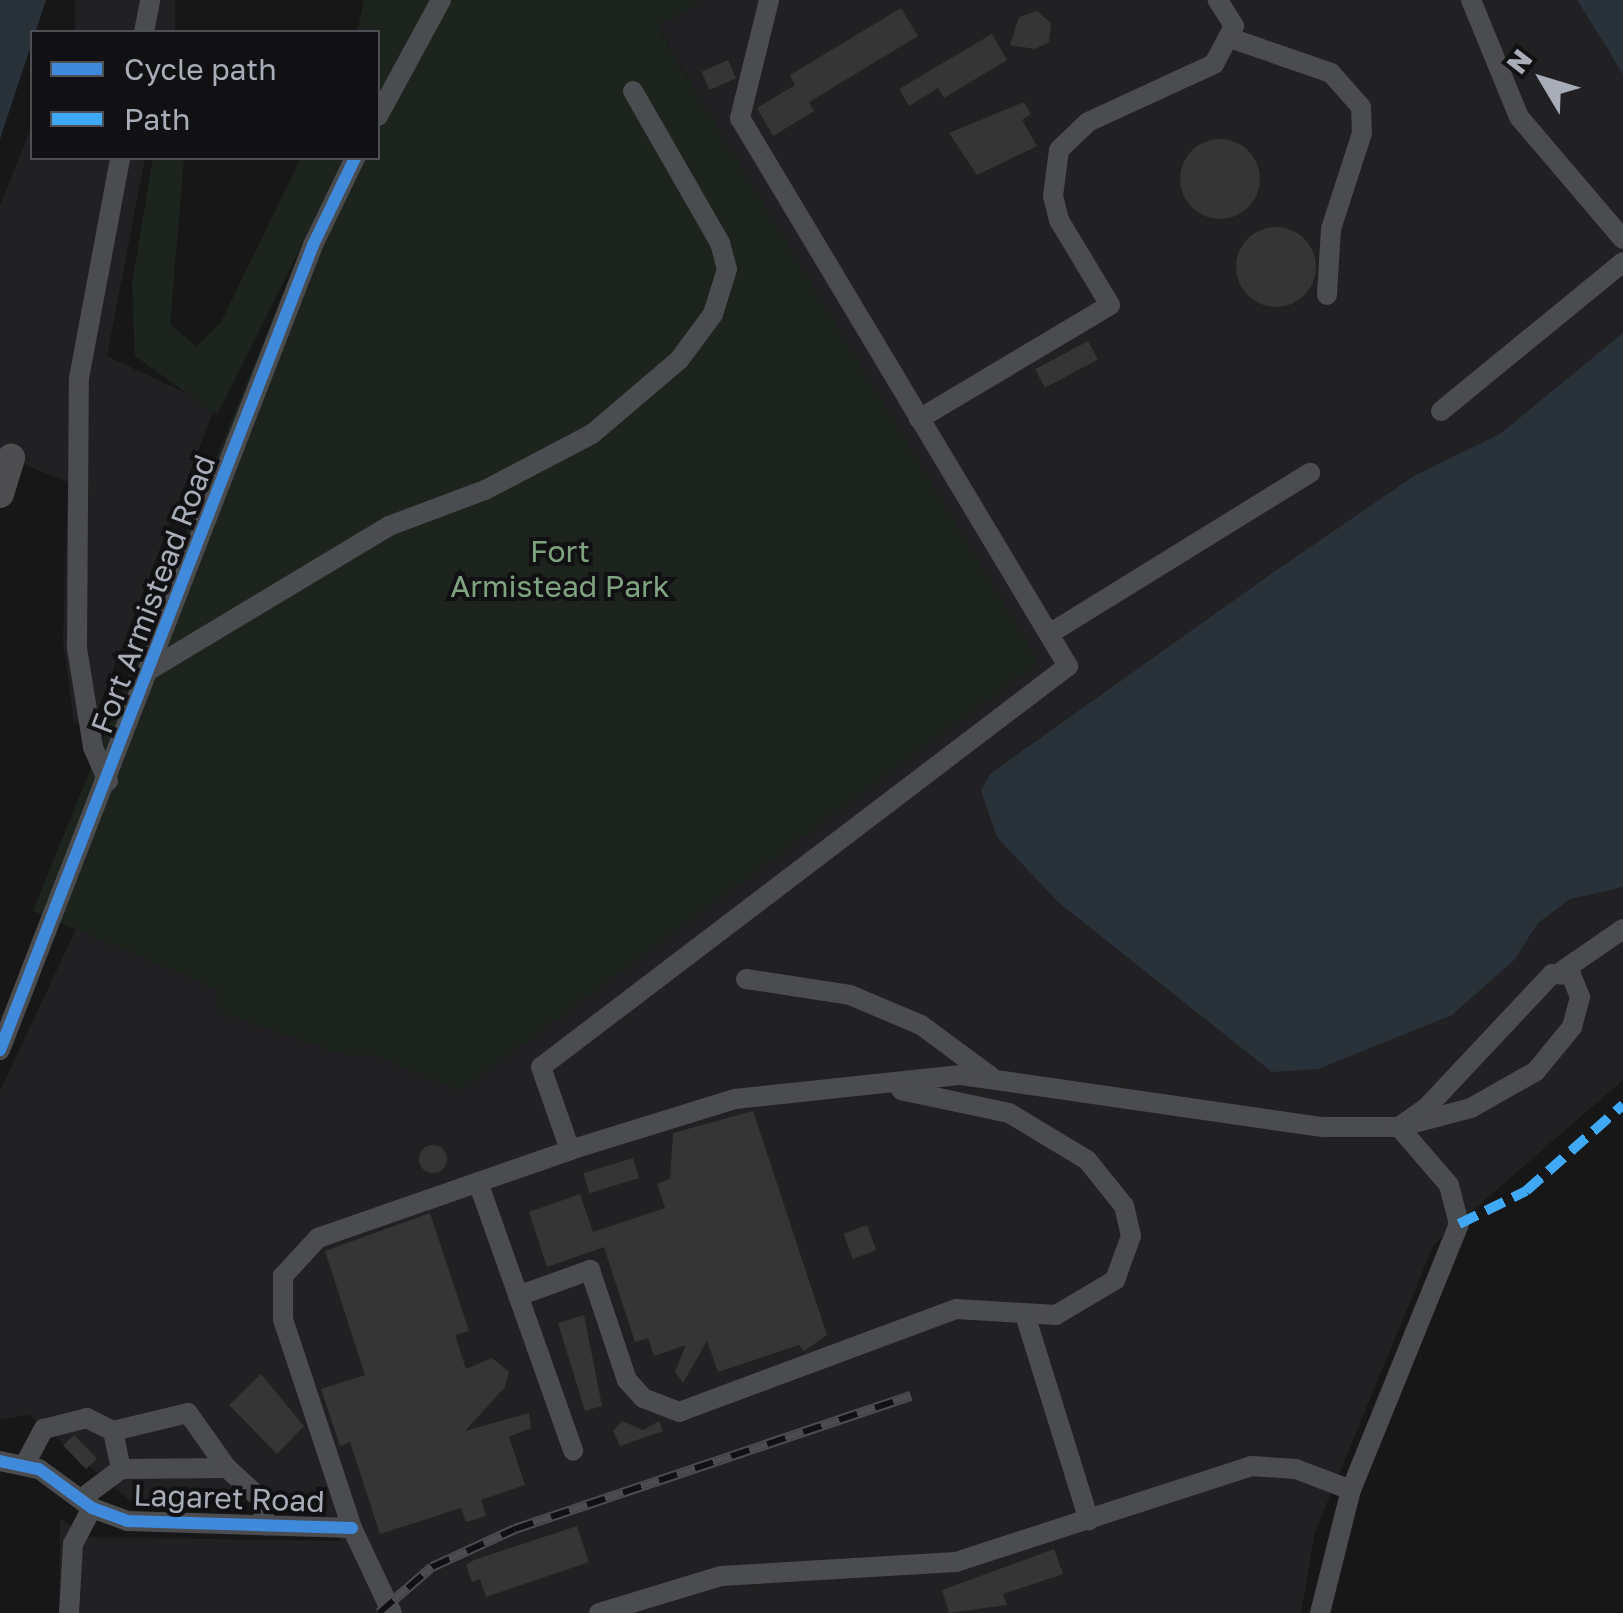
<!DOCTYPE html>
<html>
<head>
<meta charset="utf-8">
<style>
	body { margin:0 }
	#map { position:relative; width:1623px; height:1613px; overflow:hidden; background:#171717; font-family:"Golos Text",sans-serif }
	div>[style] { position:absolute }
	.built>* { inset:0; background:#212123; transform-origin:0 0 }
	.green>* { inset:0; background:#1d241e }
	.water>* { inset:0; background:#2a3239 }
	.building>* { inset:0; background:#353536; transform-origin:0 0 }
	.round { border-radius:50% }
	.minor>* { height:20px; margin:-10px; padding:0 10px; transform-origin:10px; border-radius:10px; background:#4b4c50 }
	.highway>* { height:28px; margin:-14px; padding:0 14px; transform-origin:14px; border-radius:14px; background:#4e4e51 }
	.rail>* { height:10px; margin-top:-5px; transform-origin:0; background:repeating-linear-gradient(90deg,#111113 0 19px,#4b4c4f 0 38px); box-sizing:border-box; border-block:2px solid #4b4c4f }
	.quiet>* { height:10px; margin-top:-5px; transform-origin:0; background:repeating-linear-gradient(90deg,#3fa9f5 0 20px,transparent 0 30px) }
	.cycleway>* { height:12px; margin:-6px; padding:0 6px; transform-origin:6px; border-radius:6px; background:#408adc }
	span { translate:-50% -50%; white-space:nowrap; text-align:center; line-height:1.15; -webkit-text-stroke:8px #111113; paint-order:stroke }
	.park-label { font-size:30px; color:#7fa381 }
	.street-label { font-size:30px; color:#a8adb8 }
	.legend { position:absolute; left:30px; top:30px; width:350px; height:130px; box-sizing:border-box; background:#111113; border:2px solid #4d4f55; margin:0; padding:12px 18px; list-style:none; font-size:30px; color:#a8adb8 }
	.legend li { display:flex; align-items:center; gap:20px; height:50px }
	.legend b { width:50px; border:2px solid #4d4f55 }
	.north { position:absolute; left:1493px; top:30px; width:100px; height:100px; -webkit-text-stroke:8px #111113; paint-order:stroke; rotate:308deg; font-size:28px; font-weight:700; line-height:40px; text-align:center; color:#a8adb8 }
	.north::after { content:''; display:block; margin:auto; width:35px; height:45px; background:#a8adb8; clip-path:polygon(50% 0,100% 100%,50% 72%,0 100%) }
</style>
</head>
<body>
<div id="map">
	<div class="built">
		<i style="left:75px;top:0;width:100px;height:33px"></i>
		<i style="clip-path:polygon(702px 0,1577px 0,1623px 74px,1623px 1080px,1434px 1244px,1315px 1532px,1301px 1613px,59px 1613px,60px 1518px,87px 1537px,342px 1541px,311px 1500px,129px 1500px,29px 1415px,0 1419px,0 1091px,76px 929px,460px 1091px,1038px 662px,657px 26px)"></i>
		<i style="clip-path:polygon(32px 126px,32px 158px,145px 158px,107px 356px,215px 407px,94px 719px,74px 724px,63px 640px,68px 482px,0 455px,0 206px)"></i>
	</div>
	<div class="green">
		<i style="clip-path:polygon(364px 0,702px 0,657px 27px,1039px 662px,460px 1091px,372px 1054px,342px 1054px,217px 1012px,217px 989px,33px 911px,305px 239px,217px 415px,135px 356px,132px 284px,153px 158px,184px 158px,170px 325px,197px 346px,221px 322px,301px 158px,378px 158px,378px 32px,357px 32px)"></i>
	</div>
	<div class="water">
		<i style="clip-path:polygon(0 0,46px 0,0 139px)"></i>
		<i style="clip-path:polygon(1577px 0,1623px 0,1623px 74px)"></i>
		<i style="clip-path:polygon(1623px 333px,1623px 887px,1570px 899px,1538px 923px,1514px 960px,1452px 1015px,1318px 1069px,1272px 1072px,1058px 902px,997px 837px,981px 791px,990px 774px,1271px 574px,1414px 476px,1500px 434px)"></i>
	</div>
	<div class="building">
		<i style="clip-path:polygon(901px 8px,918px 36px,809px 102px,814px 111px,773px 136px,757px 108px,795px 85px,790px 75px)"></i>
		<i style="clip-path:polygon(1037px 11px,1051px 23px,1049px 42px,1035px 49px,1010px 45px,1019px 17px)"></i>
		<i style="clip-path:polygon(992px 34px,1007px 60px,944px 98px,938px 88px,909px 106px,899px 89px)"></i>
		<i style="left:728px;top:60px;width:20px;height:29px;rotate:66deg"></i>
		<i style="clip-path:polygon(1024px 102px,1031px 114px,1022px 120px,1037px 146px,977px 175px,949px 133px)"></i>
		<i class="round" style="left:1180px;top:139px;width:80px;height:80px"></i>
		<i class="round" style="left:1236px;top:227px;width:80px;height:80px"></i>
		<i style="left:1088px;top:341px;width:21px;height:60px;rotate:62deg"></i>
		<i style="clip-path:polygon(753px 1111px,827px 1335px,804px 1351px,799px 1345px,718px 1372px,707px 1341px,683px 1383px,675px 1372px,686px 1345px,654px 1356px,648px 1338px,635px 1342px,604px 1247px,547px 1267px,529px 1212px,580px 1194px,593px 1232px,665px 1208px,657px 1184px,670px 1179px,673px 1133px)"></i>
		<i class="round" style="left:419px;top:1145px;width:28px;height:28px"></i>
		<i style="left:633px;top:1158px;width:21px;height:52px;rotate:73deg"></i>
		<i style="clip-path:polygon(430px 1213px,469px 1331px,455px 1335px,466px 1369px,492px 1358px,509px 1372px,505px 1387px,465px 1431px,529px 1413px,531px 1428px,509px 1437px,525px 1485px,481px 1500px,486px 1516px,466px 1522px,461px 1508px,380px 1534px,350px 1442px,340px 1446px,321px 1389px,365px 1375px,325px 1251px)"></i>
		<i style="left:867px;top:1225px;width:27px;height:25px;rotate:70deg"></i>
		<i style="clip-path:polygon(584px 1315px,602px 1406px,585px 1411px,558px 1323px)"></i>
		<i style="clip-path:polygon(261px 1374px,304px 1426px,277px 1454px,229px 1405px)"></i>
		<i style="clip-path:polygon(622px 1421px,643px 1430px,659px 1421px,663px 1431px,620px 1446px,613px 1431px)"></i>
		<i style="left:74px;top:1435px;width:33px;height:15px;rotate:46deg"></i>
		<i style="clip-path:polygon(577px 1526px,589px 1562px,486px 1597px,480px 1579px,472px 1582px,466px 1565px,474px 1560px)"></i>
		<i style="clip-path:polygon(1054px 1549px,1063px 1574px,1003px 1594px,1007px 1605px,949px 1613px,942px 1590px)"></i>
	</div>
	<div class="minor">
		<i style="left:769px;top:0;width:122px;rotate:103.8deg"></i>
		<i style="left:740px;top:118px;width:639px;rotate:59.1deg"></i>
		<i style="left:1068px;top:666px;width:662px;rotate:142.73deg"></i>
		<i style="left:541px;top:1067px;width:88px;rotate:70.7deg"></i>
		<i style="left:570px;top:1150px;width:173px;rotate:-17.2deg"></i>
		<i style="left:735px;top:1099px;width:227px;rotate:-6.1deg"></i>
		<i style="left:961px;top:1075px;width:367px;rotate:8.2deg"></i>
		<i style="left:1324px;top:1127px;width:75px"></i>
		<i style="left:1399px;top:1127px;width:74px;rotate:-14.8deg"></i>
		<i style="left:1471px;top:1108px;width:75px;rotate:-29.6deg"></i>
		<i style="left:1536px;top:1071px;width:57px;rotate:-50.7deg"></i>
		<i style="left:1572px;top:1027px;width:31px;rotate:-75deg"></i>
		<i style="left:1580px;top:997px;width:24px;rotate:-112deg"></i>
		<i style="left:1571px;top:975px;width:19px;rotate:-177deg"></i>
		<i style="left:1552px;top:974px;width:184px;rotate:133.2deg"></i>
		<i style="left:1426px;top:1108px;width:33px;rotate:145deg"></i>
		<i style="left:1471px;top:0;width:126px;rotate:67.7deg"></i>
		<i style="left:1519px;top:117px;width:160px;rotate:49.6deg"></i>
		<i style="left:144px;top:32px;width:33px;rotate:-79deg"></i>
		<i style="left:1233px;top:39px;width:104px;rotate:19.1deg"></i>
		<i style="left:1331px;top:73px;width:45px;rotate:48.6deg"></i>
		<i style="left:1361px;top:107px;width:26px;rotate:88deg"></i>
		<i style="left:1362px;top:133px;width:101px;rotate:107.9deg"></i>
		<i style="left:1331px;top:229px;width:66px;rotate:93.5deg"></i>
		<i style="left:378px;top:116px;width:132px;rotate:-61.5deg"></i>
		<i style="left:1441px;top:411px;width:235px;rotate:-39.3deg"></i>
		<i style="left:919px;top:419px;width:222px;rotate:-30.8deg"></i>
		<i style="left:1110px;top:305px;width:99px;rotate:-121deg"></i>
		<i style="left:1059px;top:220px;width:25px;rotate:-104deg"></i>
		<i style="left:1053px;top:196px;width:46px;rotate:-82.6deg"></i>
		<i style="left:1059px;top:150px;width:40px;rotate:-44deg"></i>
		<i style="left:1088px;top:122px;width:139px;rotate:-24.7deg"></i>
		<i style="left:1214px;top:64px;width:43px;rotate:-62.2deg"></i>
		<i style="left:1234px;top:26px;width:31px;rotate:-122deg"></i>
		<i style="left:1049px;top:634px;width:307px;rotate:-31.7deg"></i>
		<i style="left:151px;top:669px;width:278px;rotate:-31deg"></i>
		<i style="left:389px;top:526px;width:103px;rotate:-20.6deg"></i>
		<i style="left:485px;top:490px;width:121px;rotate:-27.6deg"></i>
		<i style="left:592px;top:434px;width:114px;rotate:-40.4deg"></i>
		<i style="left:679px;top:360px;width:57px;rotate:-53.5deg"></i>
		<i style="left:713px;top:314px;width:47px;rotate:-72.7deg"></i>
		<i style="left:727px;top:269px;width:27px;rotate:-105deg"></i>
		<i style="left:720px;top:243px;width:175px;rotate:-119.8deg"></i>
		<i style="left:108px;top:781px;width:37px;rotate:-114deg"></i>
		<i style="left:93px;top:747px;width:100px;rotate:-99.2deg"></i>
		<i style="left:77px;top:648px;width:270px;rotate:-89.6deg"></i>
		<i style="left:79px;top:378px;width:224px;rotate:-79.4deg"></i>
		<i style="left:1562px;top:971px;width:74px;rotate:-34.5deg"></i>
		<i style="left:746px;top:979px;width:105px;rotate:8.7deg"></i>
		<i style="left:850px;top:995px;width:77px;rotate:22.9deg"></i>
		<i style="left:921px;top:1025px;width:86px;rotate:36.5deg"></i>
		<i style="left:0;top:1050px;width:864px;rotate:-68.75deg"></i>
		<i style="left:313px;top:245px;width:97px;rotate:-64.2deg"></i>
		<i style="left:478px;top:1182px;width:285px;rotate:70.5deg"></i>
		<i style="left:518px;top:1296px;width:77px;rotate:-19.9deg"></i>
		<i style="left:590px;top:1270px;width:116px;rotate:71.4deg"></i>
		<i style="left:627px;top:1380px;width:24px;rotate:48deg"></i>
		<i style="left:643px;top:1398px;width:39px;rotate:21deg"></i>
		<i style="left:679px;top:1412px;width:296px;rotate:-20.4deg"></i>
		<i style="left:956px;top:1309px;width:100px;rotate:3.4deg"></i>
		<i style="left:1056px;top:1315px;width:69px;rotate:-30.7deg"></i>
		<i style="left:1115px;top:1280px;width:47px;rotate:-70deg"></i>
		<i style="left:1131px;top:1236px;width:31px;rotate:-103deg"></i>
		<i style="left:1124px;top:1206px;width:59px;rotate:-128.8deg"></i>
		<i style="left:1087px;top:1160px;width:91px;rotate:-148.9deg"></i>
		<i style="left:1009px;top:1113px;width:110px;rotate:-168deg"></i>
		<i style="left:1026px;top:1318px;width:212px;rotate:72.7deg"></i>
		<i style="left:0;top:1461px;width:40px;rotate:12deg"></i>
		<i style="left:39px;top:1469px;width:66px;rotate:36.3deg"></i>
		<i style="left:92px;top:1508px;width:37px;rotate:20deg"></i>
		<i style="left:127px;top:1521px;width:225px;rotate:1.8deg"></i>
		<i style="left:25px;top:1464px;width:40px;rotate:-62deg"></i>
		<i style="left:44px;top:1429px;width:44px;rotate:-14.3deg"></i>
		<i style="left:87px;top:1418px;width:29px;rotate:27deg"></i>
		<i style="left:113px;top:1431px;width:77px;rotate:-13.5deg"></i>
		<i style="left:188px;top:1413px;width:67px;rotate:54.7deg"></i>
		<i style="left:227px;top:1468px;width:106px;rotate:179.5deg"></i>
		<i style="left:121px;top:1469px;width:39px;rotate:-102deg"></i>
		<i style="left:227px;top:1468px;width:46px;rotate:42.4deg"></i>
		<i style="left:261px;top:1499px;width:27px;rotate:80deg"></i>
		<i style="left:81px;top:1499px;width:50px;rotate:-36.9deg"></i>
		<i style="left:69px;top:1613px;width:69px;rotate:-86.7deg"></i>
		<i style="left:73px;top:1544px;width:41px;rotate:-62.2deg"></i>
		<i style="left:392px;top:1613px;width:94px;rotate:-115.2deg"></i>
		<i style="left:352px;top:1528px;width:220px;rotate:-108.3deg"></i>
		<i style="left:283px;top:1319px;width:43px;rotate:-90deg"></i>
		<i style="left:283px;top:1276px;width:52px;rotate:-47.4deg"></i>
		<i style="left:318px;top:1238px;width:267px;rotate:-19.2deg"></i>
		<i style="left:599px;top:1613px;width:127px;rotate:-16.9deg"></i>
		<i style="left:721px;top:1576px;width:235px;rotate:-3.4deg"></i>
		<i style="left:956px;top:1562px;width:310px;rotate:-18deg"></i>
		<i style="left:1251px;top:1466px;width:45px;rotate:3.8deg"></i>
		<i style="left:1296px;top:1469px;width:59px;rotate:20.9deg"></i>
		<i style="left:1351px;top:1490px;width:287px;rotate:-67.9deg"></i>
		<i style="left:1459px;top:1224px;width:40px;rotate:-104.4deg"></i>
		<i style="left:1449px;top:1185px;width:77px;rotate:-130.8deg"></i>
		<i style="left:1320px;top:1613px;width:127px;rotate:-75.9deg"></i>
	</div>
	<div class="highway">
		<i style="left:0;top:494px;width:38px;rotate:-73deg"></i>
	</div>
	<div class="rail">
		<i style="left:379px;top:1613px;width:70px;rotate:-41deg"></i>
		<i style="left:432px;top:1567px;width:91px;rotate:-24.6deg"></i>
		<i style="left:515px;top:1529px;width:418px;rotate:-18.6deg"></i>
	</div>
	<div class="quiet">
		<i style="left:1459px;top:1224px;width:75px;rotate:-26.2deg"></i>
		<i style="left:1526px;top:1191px;width:130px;rotate:-41.6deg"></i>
	</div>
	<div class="cycleway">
		<i style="left:0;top:1050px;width:864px;rotate:-68.75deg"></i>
		<i style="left:313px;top:245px;width:97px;rotate:-64.2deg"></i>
		<i style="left:0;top:1461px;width:40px;rotate:12deg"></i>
		<i style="left:39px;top:1469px;width:66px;rotate:36.3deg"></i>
		<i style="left:92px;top:1508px;width:37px;rotate:20deg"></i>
		<i style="left:127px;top:1521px;width:225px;rotate:1.8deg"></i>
	</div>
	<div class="park-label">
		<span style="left:560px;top:568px">Fort<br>Armistead Park</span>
	</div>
	<div class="street-label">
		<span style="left:153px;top:594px;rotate:-69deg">Fort Armistead Road</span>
		<span style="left:229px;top:1498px;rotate:2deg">Lagaret Road</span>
	</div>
	<ul class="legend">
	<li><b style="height:12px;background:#408adc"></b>Cycle path</li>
	<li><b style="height:12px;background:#3fa9f5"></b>Path</li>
	</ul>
	<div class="north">N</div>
</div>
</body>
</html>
